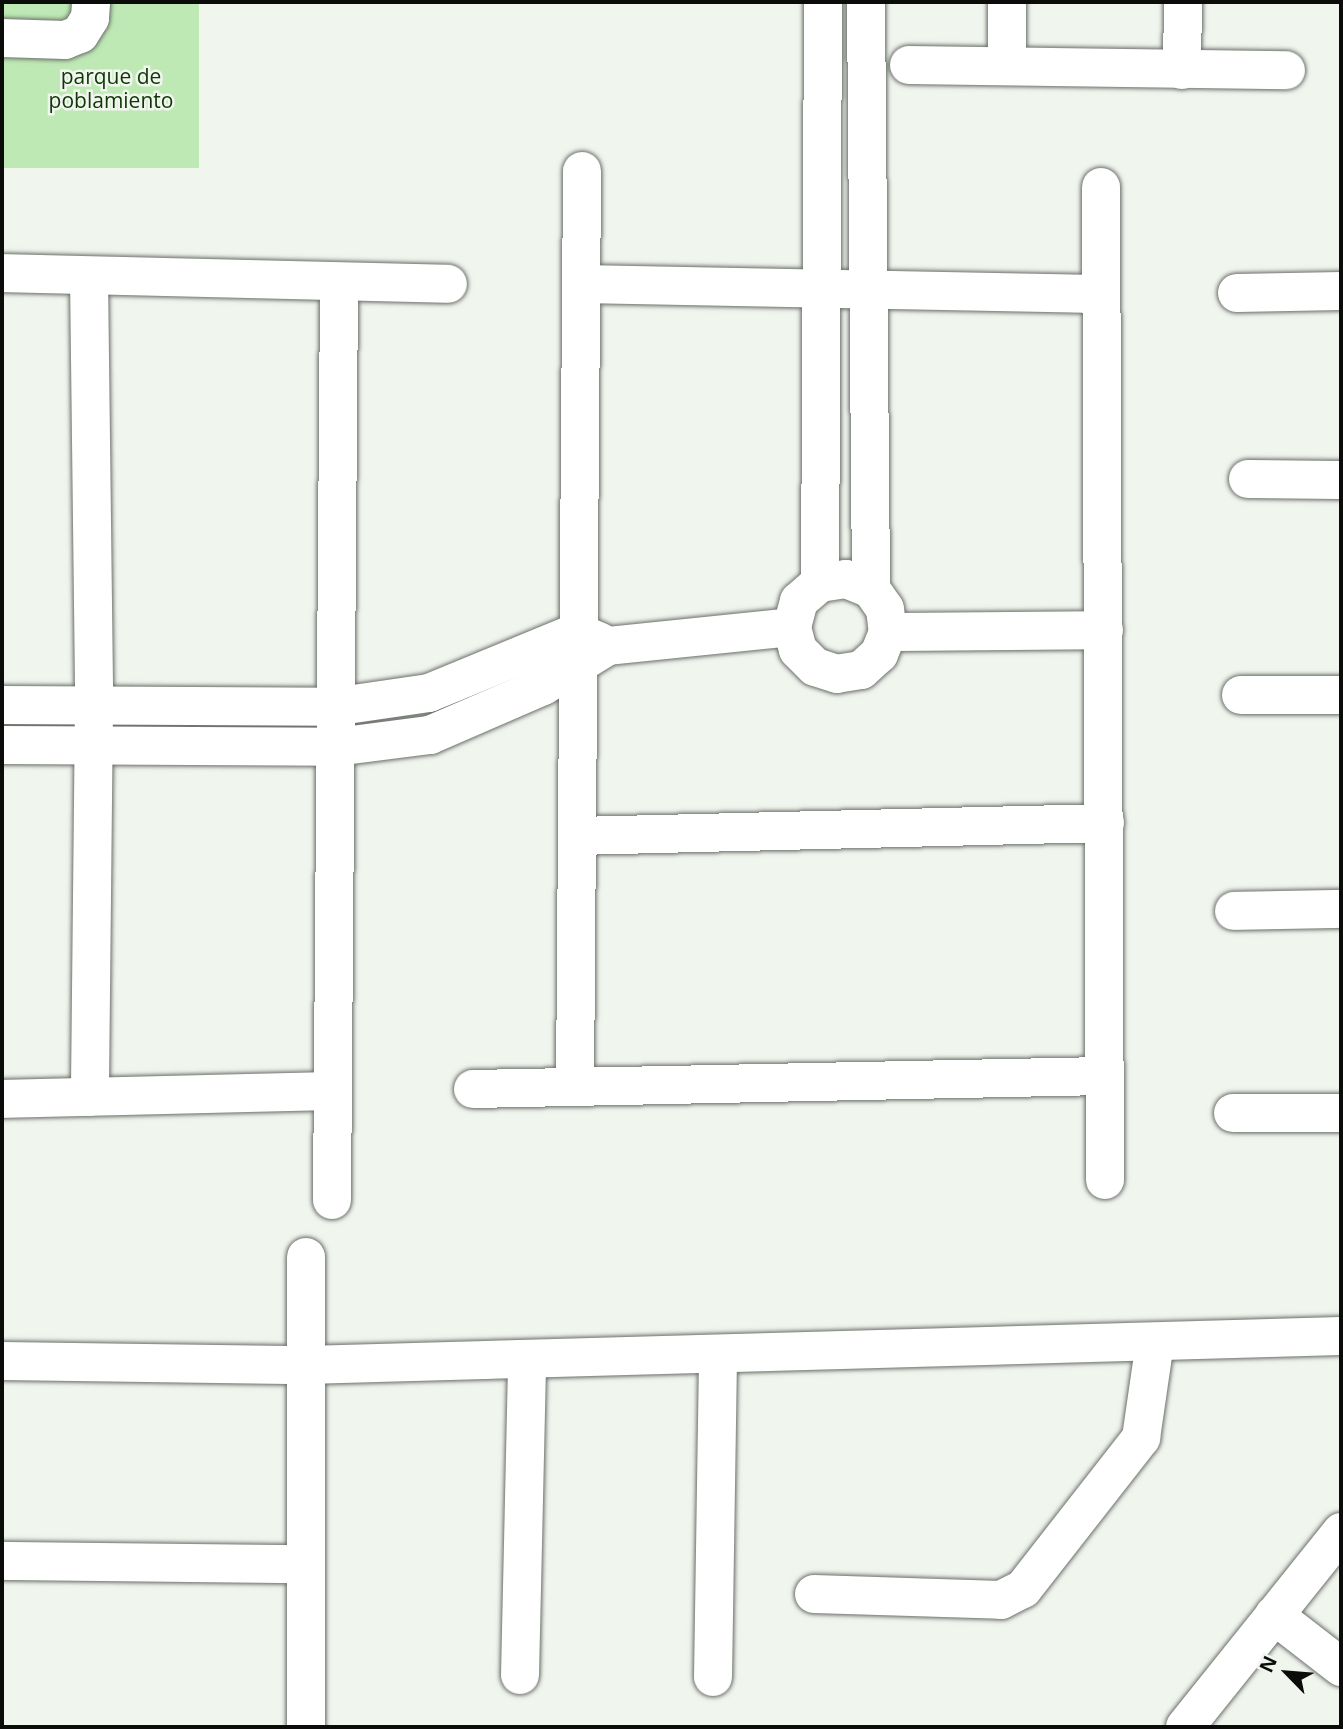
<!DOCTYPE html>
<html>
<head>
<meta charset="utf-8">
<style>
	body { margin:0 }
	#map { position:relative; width:1343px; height:1729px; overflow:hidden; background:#f0f5ee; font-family:"Open Sans",sans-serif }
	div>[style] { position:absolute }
	.green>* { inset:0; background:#bee9b5; transform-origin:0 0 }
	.roads { filter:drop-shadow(0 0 2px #6b706a) drop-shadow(0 0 2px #6b706a) }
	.minor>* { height:38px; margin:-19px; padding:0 19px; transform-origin:19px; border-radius:19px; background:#fff }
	span { translate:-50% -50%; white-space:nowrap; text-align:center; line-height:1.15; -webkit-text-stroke:5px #f0f5ee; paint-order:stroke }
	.park-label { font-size:21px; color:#0e3704 }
	.frame { position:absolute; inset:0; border:4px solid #0b0c0a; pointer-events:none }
	.north { position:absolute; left:1252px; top:1638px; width:70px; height:70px; -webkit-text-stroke:5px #f0f5ee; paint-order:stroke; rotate:295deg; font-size:19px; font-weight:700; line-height:28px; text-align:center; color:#0b0c0a }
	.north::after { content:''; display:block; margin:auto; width:24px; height:32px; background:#0b0c0a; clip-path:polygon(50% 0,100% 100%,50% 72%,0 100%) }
</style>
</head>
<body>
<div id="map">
	<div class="green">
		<i style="left:2px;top:2px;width:197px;height:166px"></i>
	</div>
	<div class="roads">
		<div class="minor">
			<i style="left:866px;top:2px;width:587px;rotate:89.51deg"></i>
			<i style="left:1007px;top:2px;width:63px;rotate:90deg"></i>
			<i style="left:2px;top:38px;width:63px;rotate:1.8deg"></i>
			<i style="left:65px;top:40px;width:16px;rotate:-22deg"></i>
			<i style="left:80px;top:34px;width:19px;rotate:-58deg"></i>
			<i style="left:90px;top:18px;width:16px;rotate:-86deg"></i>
			<i style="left:909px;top:65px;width:377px;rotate:0.8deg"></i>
			<i style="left:1182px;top:70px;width:68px;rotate:-89.2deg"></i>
			<i style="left:1101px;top:187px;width:993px;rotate:89.77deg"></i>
			<i style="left:2px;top:273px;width:446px;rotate:1.4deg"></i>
			<i style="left:89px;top:276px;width:429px;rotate:89.3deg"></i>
			<i style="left:94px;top:705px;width:392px;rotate:90.6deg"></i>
			<i style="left:581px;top:284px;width:520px;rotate:1.1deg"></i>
			<i style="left:1237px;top:293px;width:104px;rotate:-1.1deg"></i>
			<i style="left:1248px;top:479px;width:93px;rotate:0.6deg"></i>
			<i style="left:820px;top:583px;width:26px;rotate:-9deg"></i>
			<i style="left:846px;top:579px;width:27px;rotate:22deg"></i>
			<i style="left:871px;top:589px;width:24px;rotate:55deg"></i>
			<i style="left:885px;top:609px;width:23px;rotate:83deg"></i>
			<i style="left:888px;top:632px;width:24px;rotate:112deg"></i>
			<i style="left:879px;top:654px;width:24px;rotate:138deg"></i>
			<i style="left:861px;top:670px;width:24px;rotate:171deg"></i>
			<i style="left:837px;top:674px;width:23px;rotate:-162deg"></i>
			<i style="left:815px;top:667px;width:24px;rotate:-135deg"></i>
			<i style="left:798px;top:650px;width:24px;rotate:-105deg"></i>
			<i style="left:792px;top:627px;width:27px;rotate:-75deg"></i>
			<i style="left:799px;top:601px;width:28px;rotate:-41deg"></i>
			<i style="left:820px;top:583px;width:581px;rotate:-89.7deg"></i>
			<i style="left:888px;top:632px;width:216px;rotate:-0.5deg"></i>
			<i style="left:1241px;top:695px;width:100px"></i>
			<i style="left:2px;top:705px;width:331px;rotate:0.3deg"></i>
			<i style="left:333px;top:707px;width:97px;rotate:-8.3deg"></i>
			<i style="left:429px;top:693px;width:160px;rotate:-22.4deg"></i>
			<i style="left:577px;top:632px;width:25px;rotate:23deg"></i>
			<i style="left:2px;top:745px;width:334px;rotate:0.3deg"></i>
			<i style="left:336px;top:747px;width:95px;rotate:-7.3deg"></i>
			<i style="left:430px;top:735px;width:123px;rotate:-23.4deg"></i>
			<i style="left:543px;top:686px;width:76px;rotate:-31.6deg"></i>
			<i style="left:608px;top:646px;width:185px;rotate:-5.9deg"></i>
			<i style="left:577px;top:836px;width:528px;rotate:-1.41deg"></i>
			<i style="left:1234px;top:911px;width:107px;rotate:-1.1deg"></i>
			<i style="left:575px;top:1087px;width:916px;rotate:-89.56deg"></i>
			<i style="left:473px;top:1089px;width:632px;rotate:-1.18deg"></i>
			<i style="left:2px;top:1099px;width:331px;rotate:-1.4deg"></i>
			<i style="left:1233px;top:1113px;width:108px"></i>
			<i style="left:332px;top:1200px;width:917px;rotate:-89.56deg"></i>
			<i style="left:306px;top:1257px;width:470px;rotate:90deg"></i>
			<i style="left:2px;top:1361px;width:304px;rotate:0.8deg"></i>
			<i style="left:306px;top:1365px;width:1035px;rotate:-1.6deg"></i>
			<i style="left:2px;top:1561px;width:304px;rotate:0.6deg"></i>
			<i style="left:814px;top:1594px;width:187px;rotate:1.8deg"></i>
			<i style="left:1001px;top:1600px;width:25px;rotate:-27deg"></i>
			<i style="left:1023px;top:1589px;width:192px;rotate:-52deg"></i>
			<i style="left:1141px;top:1438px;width:97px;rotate:-81.7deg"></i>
			<i style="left:1274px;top:1615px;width:85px;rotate:37.8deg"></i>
			<i style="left:520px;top:1675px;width:316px;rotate:-88.7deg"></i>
			<i style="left:713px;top:1677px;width:323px;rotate:-89.1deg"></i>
			<i style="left:1185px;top:1727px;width:250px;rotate:-51.3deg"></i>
		</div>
	</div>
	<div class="park-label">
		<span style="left:111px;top:88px">parque de<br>poblamiento</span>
	</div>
	<div class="frame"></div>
	<div class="north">N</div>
</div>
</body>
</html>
